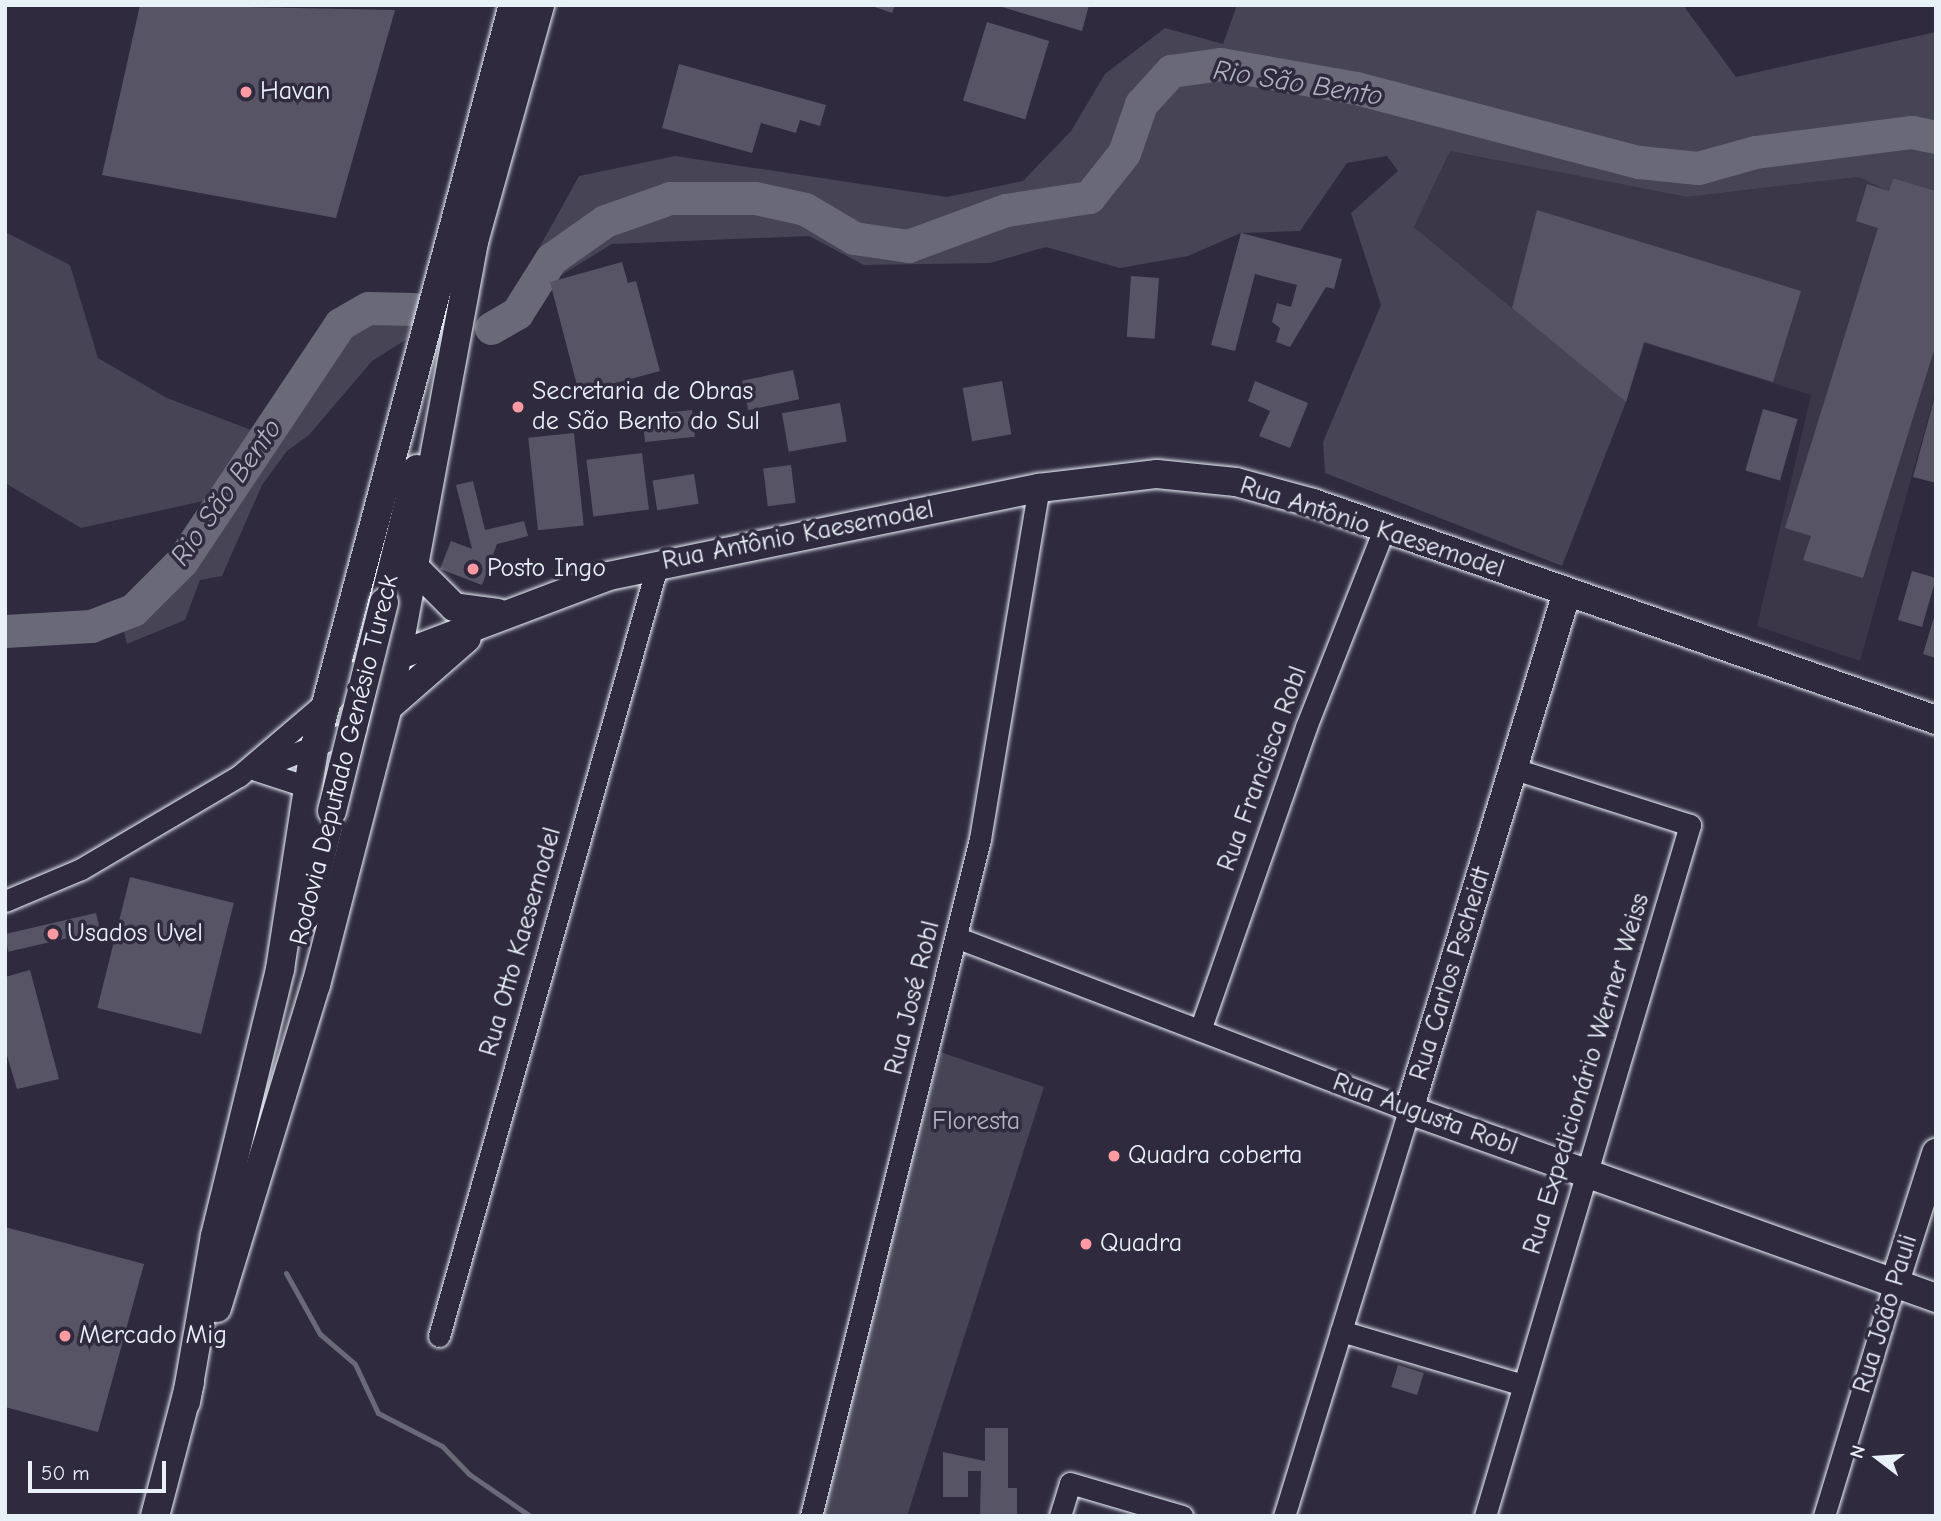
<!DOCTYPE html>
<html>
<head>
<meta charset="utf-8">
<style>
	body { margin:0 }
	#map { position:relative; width:1941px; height:1521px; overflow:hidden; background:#2f2a3d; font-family:"Comic Neue",sans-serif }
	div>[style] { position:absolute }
	.built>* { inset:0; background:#3b3749 }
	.green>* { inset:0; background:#464455 }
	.stream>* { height:5px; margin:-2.5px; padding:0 2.5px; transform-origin:2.5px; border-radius:2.5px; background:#696978 }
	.river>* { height:33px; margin:-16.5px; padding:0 16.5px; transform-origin:16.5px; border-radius:16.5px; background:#696978 }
	.building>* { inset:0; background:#575565; transform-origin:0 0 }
	.roads { filter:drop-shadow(0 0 2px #e8f1f8) drop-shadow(0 0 2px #e8f1f8) }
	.minor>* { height:21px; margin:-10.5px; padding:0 10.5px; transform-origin:10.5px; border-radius:10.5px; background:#2f2a3d }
	.major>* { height:28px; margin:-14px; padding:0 14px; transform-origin:14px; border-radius:14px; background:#2f2a3d }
	.bridges { filter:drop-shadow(0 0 2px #e8f1f8) drop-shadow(0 0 2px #e8f1f8) }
	.major-bridge>* { height:28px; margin:-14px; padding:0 14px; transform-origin:14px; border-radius:14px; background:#2f2a3d }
	.dots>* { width:19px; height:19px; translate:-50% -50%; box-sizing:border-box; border:4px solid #2f2a3d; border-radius:50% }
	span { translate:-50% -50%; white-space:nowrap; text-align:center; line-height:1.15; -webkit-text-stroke:7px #2f2a3d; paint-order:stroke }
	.poi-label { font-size:26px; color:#e8f1f8 }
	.left { translate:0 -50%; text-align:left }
	.street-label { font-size:26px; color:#e8f1f8 }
	.park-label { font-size:26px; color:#afb4bf }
	.water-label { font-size:28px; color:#afb4be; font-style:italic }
	.frame { position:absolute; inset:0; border:7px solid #e8f1f8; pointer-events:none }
	.north { position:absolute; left:1843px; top:1423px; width:70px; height:70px; -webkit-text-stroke:5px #2f2a3d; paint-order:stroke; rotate:287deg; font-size:19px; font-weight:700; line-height:28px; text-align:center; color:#e8f1f8 }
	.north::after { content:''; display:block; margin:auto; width:24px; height:32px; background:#e8f1f8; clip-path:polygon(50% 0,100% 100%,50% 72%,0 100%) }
	.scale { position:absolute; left:28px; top:1461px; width:138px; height:32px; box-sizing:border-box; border:4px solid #e8f1f8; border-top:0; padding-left:9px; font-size:21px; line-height:24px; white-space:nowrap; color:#e8f1f8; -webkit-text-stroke:5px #2f2a3d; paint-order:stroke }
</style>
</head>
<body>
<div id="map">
	<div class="built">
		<i style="clip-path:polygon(1450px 150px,1687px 197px,1858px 177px,1889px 190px,1893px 178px,1936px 191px,1936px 390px,1860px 661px,1757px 626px,1811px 395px,1645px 343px,1626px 402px,1414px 227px)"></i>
	</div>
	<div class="green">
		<i style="clip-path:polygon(1237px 5px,1683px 5px,1736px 77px,1936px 32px,1936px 191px,1893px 178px,1889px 191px,1858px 177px,1687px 197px,1450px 151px,1414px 227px,1626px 402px,1562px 566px,1325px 473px,1323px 442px,1381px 305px,1351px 213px,1398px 171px,1387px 156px,1347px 163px,1300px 231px,1241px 233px,1188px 256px,1120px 268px,1046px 247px,990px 263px,864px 265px,809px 236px,612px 244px,550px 282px,533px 314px,487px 342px,579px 176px,675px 156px,947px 197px,1023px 181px,1071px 131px,1105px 74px,1165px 28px,1223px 44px)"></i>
		<i style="clip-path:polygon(5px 232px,70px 265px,98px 358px,167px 398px,254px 431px,217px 498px,81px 528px,5px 483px)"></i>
		<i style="clip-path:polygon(372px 317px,411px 318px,407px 339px,372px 361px,309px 435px,287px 451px,262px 485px,222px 576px,200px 580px,185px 620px,127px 644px,122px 625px,133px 610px,182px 561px,343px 332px)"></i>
		<i style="clip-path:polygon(940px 1052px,1044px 1087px,907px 1516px,818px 1516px)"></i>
	</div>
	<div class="stream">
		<i style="left:286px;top:1273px;width:70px;rotate:60.9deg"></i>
		<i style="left:320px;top:1334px;width:46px;rotate:40.6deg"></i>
		<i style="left:355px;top:1364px;width:54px;rotate:64.9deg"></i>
		<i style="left:378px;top:1413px;width:72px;rotate:27.3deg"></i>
		<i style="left:442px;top:1446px;width:39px;rotate:46deg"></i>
		<i style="left:469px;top:1474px;width:74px;rotate:34.5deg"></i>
	</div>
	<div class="river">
		<i style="left:491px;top:328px;width:30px;rotate:-30deg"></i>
		<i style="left:517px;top:313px;width:64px;rotate:-57.8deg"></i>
		<i style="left:551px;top:259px;width:66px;rotate:-35.1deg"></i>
		<i style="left:605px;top:221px;width:69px;rotate:-19.5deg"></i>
		<i style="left:670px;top:198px;width:85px"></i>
		<i style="left:755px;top:198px;width:51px;rotate:12.4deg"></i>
		<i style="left:805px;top:209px;width:57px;rotate:30.6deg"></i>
		<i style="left:854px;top:238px;width:55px;rotate:8.4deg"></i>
		<i style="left:908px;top:246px;width:104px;rotate:-20.2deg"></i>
		<i style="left:1006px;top:210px;width:84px;rotate:-8.9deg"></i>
		<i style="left:1089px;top:197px;width:56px;rotate:-51.5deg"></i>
		<i style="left:1124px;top:153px;width:52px;rotate:-70.9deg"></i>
		<i style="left:1141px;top:104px;width:45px;rotate:-47.7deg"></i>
		<i style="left:1171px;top:71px;width:49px;rotate:-8.1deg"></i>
		<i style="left:1220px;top:64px;width:138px;rotate:10deg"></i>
		<i style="left:1356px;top:88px;width:293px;rotate:14.7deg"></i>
		<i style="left:1639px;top:162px;width:59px;rotate:5.8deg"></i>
		<i style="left:1698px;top:168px;width:59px;rotate:-15.7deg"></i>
		<i style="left:1755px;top:152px;width:158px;rotate:-7.3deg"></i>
		<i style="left:1912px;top:132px;width:25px;rotate:12deg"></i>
		<i style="left:5px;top:631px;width:86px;rotate:-3.3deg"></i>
		<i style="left:91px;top:626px;width:45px;rotate:-20.9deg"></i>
		<i style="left:133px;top:610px;width:69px;rotate:-45deg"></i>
		<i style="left:182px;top:561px;width:285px;rotate:-56.3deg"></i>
		<i style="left:340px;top:324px;width:32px;rotate:-30deg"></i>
		<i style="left:368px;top:308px;width:46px;rotate:1.2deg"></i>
	</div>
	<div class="building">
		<i style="clip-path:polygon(140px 5px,395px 10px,336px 218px,102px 175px)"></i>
		<i style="clip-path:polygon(869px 5px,895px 5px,892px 13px)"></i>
		<i style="clip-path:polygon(995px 5px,1089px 5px,1082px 31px)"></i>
		<i style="left:987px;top:22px;width:65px;height:82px;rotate:17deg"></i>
		<i style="clip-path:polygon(679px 64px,826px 105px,820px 126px,800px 120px,796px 133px,761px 123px,752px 153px,662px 128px)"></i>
		<i style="clip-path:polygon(1893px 178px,1936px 191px,1936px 344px,1863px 578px,1803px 560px,1811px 536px,1785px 528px,1878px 228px,1856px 221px,1867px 184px,1889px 191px)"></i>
		<i style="clip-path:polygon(1537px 210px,1801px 291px,1773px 382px,1644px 342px,1626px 402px,1512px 308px)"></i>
		<i style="clip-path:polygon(1241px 233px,1342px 259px,1334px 289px,1326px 287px,1290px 347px,1276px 342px,1280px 328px,1272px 322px,1277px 303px,1291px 307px,1297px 285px,1255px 274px,1235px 351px,1211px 345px)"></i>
		<i style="clip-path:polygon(622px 262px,628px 283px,636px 281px,660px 371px,579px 393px,550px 282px)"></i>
		<i style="left:1131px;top:276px;width:28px;height:61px;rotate:4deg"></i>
		<i style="left:793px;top:370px;width:30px;height:52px;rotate:78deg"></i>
		<i style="left:1002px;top:381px;width:54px;height:40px;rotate:80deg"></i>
		<i style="clip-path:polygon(1255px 381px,1308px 403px,1290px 448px,1259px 436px,1270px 411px,1248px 401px)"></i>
		<i style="clip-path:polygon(1935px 396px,1936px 397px,1936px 483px,1913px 477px)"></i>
		<i style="left:840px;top:403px;width:39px;height:59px;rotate:80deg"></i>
		<i style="left:1763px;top:409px;width:36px;height:64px;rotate:16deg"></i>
		<i style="left:692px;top:410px;width:27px;height:50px;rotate:84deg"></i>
		<i style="left:574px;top:433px;width:93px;height:46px;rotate:84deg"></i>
		<i style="left:642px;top:453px;width:57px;height:56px;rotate:83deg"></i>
		<i style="left:791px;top:465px;width:38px;height:28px;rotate:83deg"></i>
		<i style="left:694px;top:474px;width:30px;height:42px;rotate:81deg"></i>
		<i style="clip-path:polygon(473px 481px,485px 530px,524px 521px,528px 536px,497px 544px,482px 585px,440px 569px,451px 541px,472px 549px,456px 485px)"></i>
		<i style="left:1912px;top:571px;width:25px;height:51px;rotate:16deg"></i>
		<i style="clip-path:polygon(1935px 614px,1936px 614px,1936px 658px,1923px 654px)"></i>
		<i style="left:130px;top:877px;width:107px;height:135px;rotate:14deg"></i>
		<i style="left:96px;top:913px;width:18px;height:94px;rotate:77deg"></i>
		<i style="clip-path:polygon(30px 970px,59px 1079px,17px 1089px,5px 1049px,5px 977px)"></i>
		<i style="clip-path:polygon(5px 1227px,144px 1264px,98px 1432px,5px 1407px)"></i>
		<i style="left:1398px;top:1365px;width:27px;height:23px;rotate:17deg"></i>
		<i style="clip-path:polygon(985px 1428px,1008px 1428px,1008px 1488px,1017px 1488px,1017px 1516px,980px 1516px,981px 1471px,968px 1471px,968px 1497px,943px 1497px,943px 1452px,985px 1461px)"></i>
	</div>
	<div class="roads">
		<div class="minor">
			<i style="left:257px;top:769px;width:107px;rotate:-22deg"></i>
			<i style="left:256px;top:770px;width:58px;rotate:18.1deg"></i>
			<i style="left:5px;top:901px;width:82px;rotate:-22.8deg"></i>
			<i style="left:81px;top:869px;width:183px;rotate:-30.5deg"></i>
			<i style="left:239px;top:776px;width:117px;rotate:-40.5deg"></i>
			<i style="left:958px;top:938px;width:483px;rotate:20.9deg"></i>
			<i style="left:1409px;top:1110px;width:425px;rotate:107.1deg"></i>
			<i style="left:1200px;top:1030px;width:321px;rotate:-70.7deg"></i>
			<i style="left:1306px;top:727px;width:213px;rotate:-68.5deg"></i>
			<i style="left:1341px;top:1331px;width:190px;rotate:16.5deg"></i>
			<i style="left:439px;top:1336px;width:803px;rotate:-74.18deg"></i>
			<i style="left:811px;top:1516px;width:698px;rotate:-75.98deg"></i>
			<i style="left:980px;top:839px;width:356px;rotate:-80.5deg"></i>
			<i style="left:1060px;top:1516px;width:34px;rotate:-73deg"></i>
			<i style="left:1070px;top:1483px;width:117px;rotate:16.4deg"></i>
			<i style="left:1485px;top:1516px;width:721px;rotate:-73.48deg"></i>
			<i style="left:1690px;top:825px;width:185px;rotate:-162.3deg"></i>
			<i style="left:1824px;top:1516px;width:241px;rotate:-73.1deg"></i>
		</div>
		<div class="major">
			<i style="left:470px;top:256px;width:261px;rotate:-74.4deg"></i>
			<i style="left:417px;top:570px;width:52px;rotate:45deg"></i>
			<i style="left:454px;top:607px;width:44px;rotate:7.8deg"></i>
			<i style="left:1567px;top:592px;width:542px;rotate:106.96deg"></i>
			<i style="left:1409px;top:1110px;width:560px;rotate:19.63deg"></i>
			<i style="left:384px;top:602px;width:137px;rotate:-76.1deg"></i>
			<i style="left:328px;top:700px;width:26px;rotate:-47deg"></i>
			<i style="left:346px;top:681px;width:60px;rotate:-25.7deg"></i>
			<i style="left:400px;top:655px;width:223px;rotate:-20.7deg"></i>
			<i style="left:609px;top:576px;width:439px;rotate:-11.6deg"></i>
			<i style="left:1039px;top:488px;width:119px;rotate:-6.8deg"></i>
			<i style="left:1157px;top:474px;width:79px;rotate:5.8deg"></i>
			<i style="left:1236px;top:482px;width:80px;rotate:15.3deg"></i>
			<i style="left:1313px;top:503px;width:660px;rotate:19.2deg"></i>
			<i style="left:387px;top:708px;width:106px;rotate:-41.2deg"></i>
			<i style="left:306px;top:916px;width:108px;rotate:-76.1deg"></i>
			<i style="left:1894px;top:1285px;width:139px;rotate:-72.3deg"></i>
			<i style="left:217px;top:1308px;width:338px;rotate:-73deg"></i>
			<i style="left:316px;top:985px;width:288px;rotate:-75.5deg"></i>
			<i style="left:388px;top:706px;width:477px;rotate:-79.5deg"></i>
			<i style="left:186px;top:1402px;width:169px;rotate:-80.1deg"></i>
			<i style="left:215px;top:1236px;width:275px;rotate:-76.3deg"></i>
			<i style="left:280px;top:969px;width:223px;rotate:-81.2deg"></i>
			<i style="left:314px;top:749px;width:770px;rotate:-75.03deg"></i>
			<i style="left:155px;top:1516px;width:138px;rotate:-75.3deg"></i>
		</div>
	</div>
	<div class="bridges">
		<div class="major-bridge">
			<i style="left:332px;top:811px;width:215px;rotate:-76deg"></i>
		</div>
	</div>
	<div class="dots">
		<i style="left:246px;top:92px;background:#ff9aa2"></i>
		<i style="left:518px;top:407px;background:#ff9aa2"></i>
		<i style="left:473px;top:569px;background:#ff9aa2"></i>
		<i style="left:53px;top:934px;background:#ff9aa2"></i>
		<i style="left:1114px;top:1156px;background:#ff9aa2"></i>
		<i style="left:1086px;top:1244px;background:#ff9aa2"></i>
		<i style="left:65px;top:1336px;background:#ff9aa2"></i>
	</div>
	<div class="poi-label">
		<span class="left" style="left:260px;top:92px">Havan</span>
		<span class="left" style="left:532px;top:407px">Secretaria de Obras<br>de São Bento do Sul</span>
		<span class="left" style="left:487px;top:569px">Posto Ingo</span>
		<span class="left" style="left:67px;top:934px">Usados Uvel</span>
		<span class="left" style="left:1128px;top:1156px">Quadra coberta</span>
		<span class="left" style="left:1100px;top:1244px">Quadra</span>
		<span class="left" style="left:79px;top:1336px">Mercado Mig</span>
	</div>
	<div class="street-label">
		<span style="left:1372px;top:528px;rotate:18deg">Rua Antônio Kaesemodel</span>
		<span style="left:798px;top:536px;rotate:-11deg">Rua Antônio Kaesemodel</span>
		<span style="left:345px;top:760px;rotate:-76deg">Rodovia Deputado Genésio Tureck</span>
		<span style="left:1263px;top:769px;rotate:-70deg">Rua Francisca Robl</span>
		<span style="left:521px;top:942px;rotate:-74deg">Rua Otto Kaesemodel</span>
		<span style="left:1451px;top:974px;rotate:-73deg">Rua Carlos Pscheidt</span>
		<span style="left:913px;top:998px;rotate:-76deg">Rua José Robl</span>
		<span style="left:1587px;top:1074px;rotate:-73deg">Rua Expedicionário Werner Weiss</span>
		<span style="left:1425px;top:1115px;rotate:20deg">Rua Augusta Robl</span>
		<span style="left:1886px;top:1314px;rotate:-73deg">Rua João Pauli</span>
	</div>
	<div class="park-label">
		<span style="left:976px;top:1122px">Floresta</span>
	</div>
	<div class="water-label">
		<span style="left:1298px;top:83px;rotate:9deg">Rio São Bento</span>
		<span style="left:226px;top:492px;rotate:-55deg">Rio São Bento</span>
	</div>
	<div class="frame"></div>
	<div class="north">N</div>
	<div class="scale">50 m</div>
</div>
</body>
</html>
